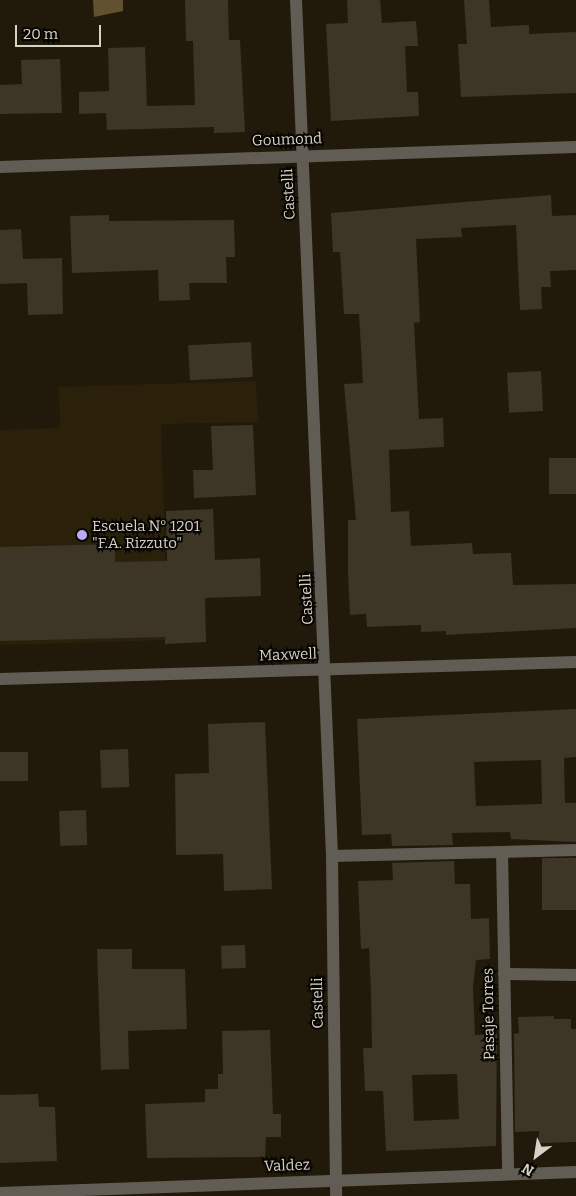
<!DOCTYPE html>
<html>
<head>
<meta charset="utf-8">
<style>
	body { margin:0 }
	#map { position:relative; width:576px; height:1196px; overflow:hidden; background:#211a0a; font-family:Bitter,serif }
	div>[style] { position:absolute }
	.built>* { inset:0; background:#2b210b }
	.water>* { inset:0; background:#62512f }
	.building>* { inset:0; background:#3d3525; transform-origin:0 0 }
	.minor>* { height:12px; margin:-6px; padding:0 6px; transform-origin:6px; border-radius:6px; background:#615d55 }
	.dots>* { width:14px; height:14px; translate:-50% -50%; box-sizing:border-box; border:2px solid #080602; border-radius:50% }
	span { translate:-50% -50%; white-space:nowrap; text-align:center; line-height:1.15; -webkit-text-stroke:4px #080602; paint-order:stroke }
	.street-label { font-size:15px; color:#d7d2c8 }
	.poi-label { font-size:15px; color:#d7d2c8 }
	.left { translate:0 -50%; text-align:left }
	.north { position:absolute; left:511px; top:1131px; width:50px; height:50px; -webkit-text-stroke:4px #080602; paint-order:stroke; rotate:211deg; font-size:14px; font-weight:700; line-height:20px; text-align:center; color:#d7d2c8 }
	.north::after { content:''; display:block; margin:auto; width:18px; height:22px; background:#d7d2c8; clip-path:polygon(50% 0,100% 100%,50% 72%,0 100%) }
	.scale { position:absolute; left:15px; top:25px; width:86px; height:22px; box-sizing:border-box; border:2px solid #d7d2c8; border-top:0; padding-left:6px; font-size:15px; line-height:18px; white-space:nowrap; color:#d7d2c8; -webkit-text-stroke:4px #080602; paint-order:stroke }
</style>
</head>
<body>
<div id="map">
	<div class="built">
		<i style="clip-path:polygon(256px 381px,258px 422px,161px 424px,168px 640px,0 645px,0 430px,60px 428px,59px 387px)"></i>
	</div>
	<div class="water">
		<i style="clip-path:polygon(93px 0,123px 0,123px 11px,94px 17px)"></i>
	</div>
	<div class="building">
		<i style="clip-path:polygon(185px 0,228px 0,229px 40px,240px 40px,245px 132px,214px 133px,214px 127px,107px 130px,106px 113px,79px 114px,79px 92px,109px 91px,108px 48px,145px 47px,147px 106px,195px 105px,193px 41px,186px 41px)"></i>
		<i style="clip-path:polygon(347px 0,380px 0,382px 23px,416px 21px,418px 46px,405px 46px,407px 92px,418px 92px,419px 116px,331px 121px,326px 24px,348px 23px)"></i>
		<i style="clip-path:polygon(464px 0,489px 0,491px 27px,529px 25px,529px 34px,576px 32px,576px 93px,461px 97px,458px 44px,467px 44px)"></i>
		<i style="clip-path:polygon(60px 59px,62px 113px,0 114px,0 85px,22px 84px,21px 60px)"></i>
		<i style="clip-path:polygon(551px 195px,552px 216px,576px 215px,576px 270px,550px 271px,551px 287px,541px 287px,542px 309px,520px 310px,516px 225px,461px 228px,462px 237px,416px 239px,420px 322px,414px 323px,419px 419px,443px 418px,444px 447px,389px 450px,391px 512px,409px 511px,411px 546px,472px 543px,473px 554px,511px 553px,513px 585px,576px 584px,576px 628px,446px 635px,446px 631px,421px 632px,421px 625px,367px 627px,366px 614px,350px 615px,348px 573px,348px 520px,356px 520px,344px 384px,363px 383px,359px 314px,344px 314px,340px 252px,333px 252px,331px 213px)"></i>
		<i style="clip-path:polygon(109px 215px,109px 221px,234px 220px,235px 257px,226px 257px,227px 283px,189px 283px,190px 300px,159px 301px,158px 270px,72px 273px,70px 216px)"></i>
		<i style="clip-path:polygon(21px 229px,23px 259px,62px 258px,63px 314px,28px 315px,27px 283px,0 284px,0 230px)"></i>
		<i style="left:251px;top:342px;width:35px;height:63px;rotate:87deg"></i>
		<i style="left:541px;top:371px;width:40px;height:34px;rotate:87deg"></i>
		<i style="clip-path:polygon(253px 425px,256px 495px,194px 498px,193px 470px,213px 470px,211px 426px)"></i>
		<i style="left:576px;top:458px;width:36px;height:27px;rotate:90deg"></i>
		<i style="clip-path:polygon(213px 509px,215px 560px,260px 558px,261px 596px,205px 598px,206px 642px,165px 644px,165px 637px,0 641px,0 547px,115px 544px,115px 562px,167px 561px,166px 511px)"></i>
		<i style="clip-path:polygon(evenodd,576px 709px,576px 757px,564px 758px,565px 803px,576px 803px,576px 842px,511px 839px,510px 832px,452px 833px,453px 845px,392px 846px,391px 834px,362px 835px,357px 719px,576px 709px,541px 760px,542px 804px,476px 806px,474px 762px,541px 760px)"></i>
		<i style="clip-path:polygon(265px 722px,272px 889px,224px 891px,223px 854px,176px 855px,175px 774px,209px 773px,208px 724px)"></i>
		<i style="left:128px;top:749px;width:38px;height:28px;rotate:88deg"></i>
		<i style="left:0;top:752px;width:28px;height:29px"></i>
		<i style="left:86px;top:810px;width:35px;height:27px;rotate:88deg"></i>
		<i style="left:576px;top:858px;width:52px;height:34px;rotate:90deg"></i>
		<i style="clip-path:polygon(evenodd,454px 861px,455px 884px,470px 884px,471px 919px,489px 918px,490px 959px,476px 960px,473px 988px,475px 1035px,497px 1034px,496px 1146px,386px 1151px,383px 1091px,365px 1091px,363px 1048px,372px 1048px,371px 991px,369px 948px,361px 949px,358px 881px,393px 880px,392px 863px,454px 861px,457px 1074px,459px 1119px,414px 1121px,412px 1075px,457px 1074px)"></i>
		<i style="left:245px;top:945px;width:23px;height:24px;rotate:88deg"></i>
		<i style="clip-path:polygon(97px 949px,132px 949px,132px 969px,185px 969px,187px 1029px,128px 1031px,129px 1069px,101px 1070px)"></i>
		<i style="clip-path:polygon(554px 1016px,554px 1019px,571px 1019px,571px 1029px,576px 1029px,576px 1142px,539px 1143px,539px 1131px,515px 1132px,514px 1034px,519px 1033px,518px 1017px)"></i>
		<i style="clip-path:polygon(270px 1030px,273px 1114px,281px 1114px,281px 1137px,266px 1137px,265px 1157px,147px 1158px,145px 1104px,205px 1102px,205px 1089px,218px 1089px,218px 1074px,223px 1074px,222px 1031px)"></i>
		<i style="clip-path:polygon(38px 1094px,39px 1107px,55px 1107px,57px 1161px,0 1163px,0 1095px)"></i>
	</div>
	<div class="minor">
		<i style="left:296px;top:0;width:857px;rotate:87.59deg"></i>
		<i style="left:332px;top:856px;width:340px;rotate:89.3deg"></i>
		<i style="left:0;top:167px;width:576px;rotate:-1.99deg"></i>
		<i style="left:0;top:679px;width:576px;rotate:-1.69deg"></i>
		<i style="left:502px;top:852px;width:322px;rotate:88.9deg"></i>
		<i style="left:332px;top:856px;width:244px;rotate:-1.4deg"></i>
		<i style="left:504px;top:974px;width:72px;rotate:0.8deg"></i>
		<i style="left:0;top:1193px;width:576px;rotate:-2.09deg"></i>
	</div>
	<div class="dots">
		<i style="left:82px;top:535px;background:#bbaaf6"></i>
	</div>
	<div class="street-label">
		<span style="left:287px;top:140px;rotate:-2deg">Goumond</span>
		<span style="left:289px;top:194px;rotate:-93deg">Castelli</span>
		<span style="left:307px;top:599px;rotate:-93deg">Castelli</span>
		<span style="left:288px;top:655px;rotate:-2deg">Maxwell</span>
		<span style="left:318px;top:1003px;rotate:-91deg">Castelli</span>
		<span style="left:489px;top:1014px;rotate:-91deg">Pasaje Torres</span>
		<span style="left:287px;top:1166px;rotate:-2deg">Valdez</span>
	</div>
	<div class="poi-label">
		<span class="left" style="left:92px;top:535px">Escuela N° 1201<br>"F.A. Rizzuto"</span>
	</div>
	<div class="north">N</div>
	<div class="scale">20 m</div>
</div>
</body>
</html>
